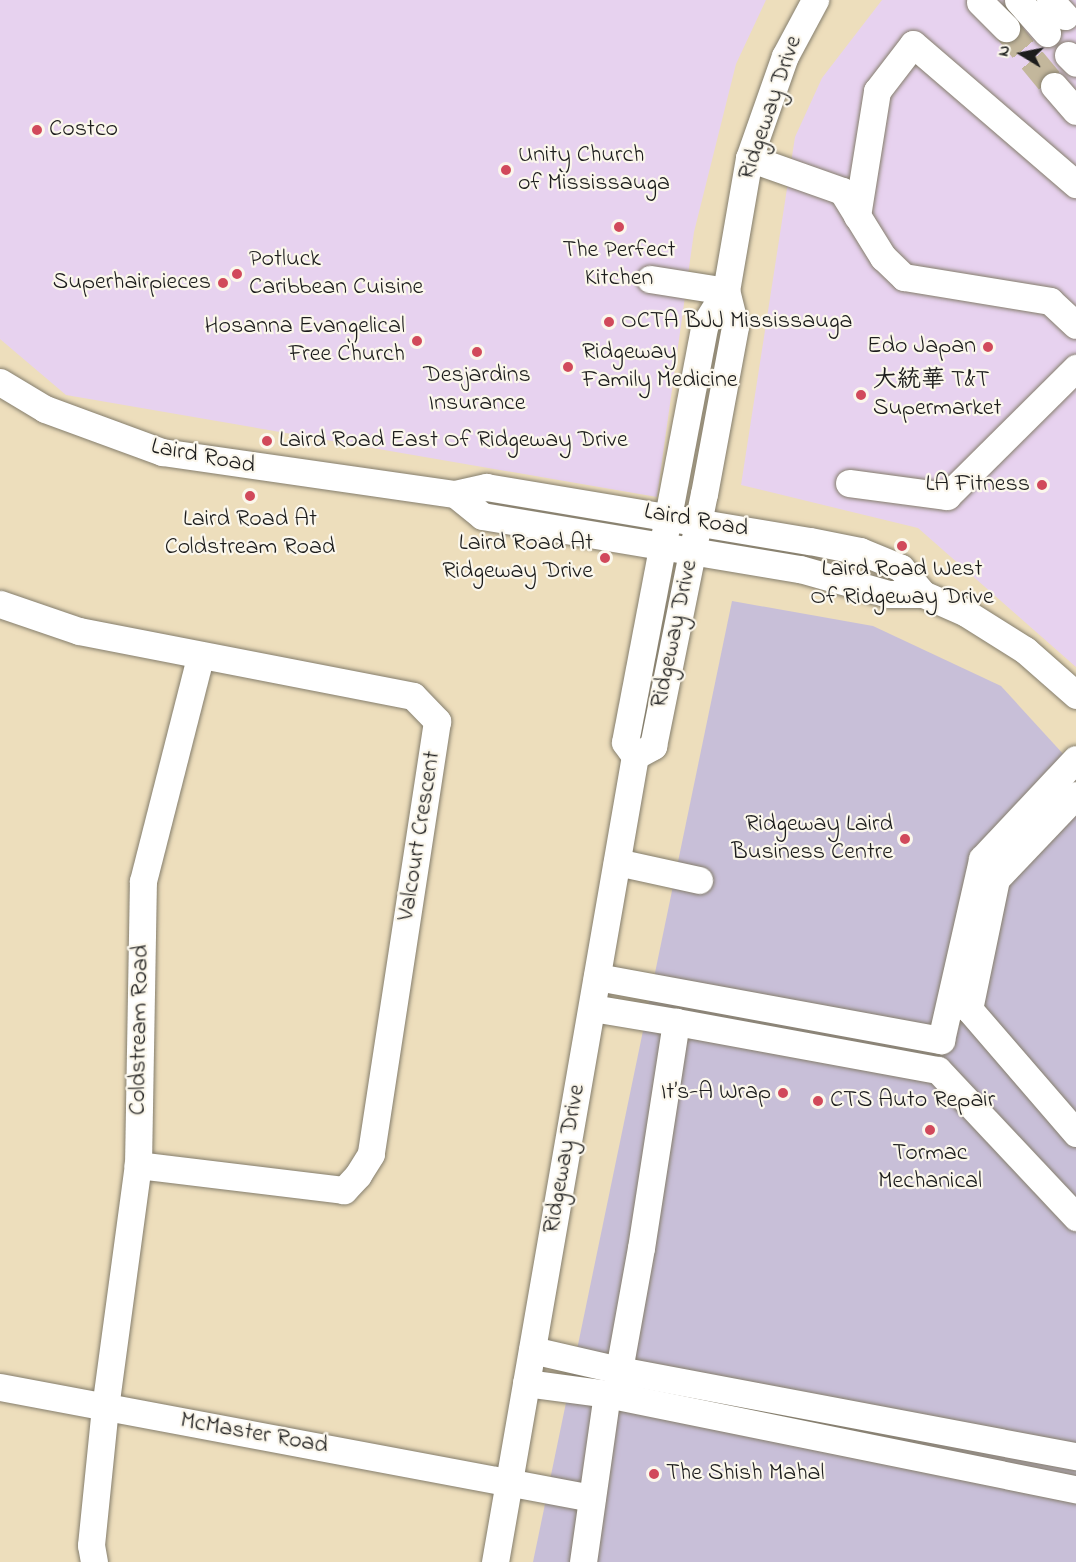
<!DOCTYPE html>
<html>
<head>
<meta charset="utf-8">
<style>
	body { margin:0 }
	#map { position:relative; width:1076px; height:1562px; overflow:hidden; background:#eddebc; font-family:"Indie Flower","LXGW WenKai TC",sans-serif }
	div>[style] { position:absolute }
	.built>* { inset:0; background:#e7d2ef }
	.industrial>* { inset:0; background:#c8bfd8 }
	.minor-tunnel>* { height:27px; margin-top:-13.5px; transform-origin:0; background:repeating-linear-gradient(90deg,#c3b79c 0 27px,transparent 0 41px) }
	.roads { filter:drop-shadow(0 0 2px #847d6c) drop-shadow(0 0 2px #847d6c) }
	.minor>* { height:27px; margin:-13.5px; padding:0 13.5px; transform-origin:13.5px; border-radius:13.5px; background:#fff }
	.dots>* { width:16px; height:16px; translate:-50% -50%; box-sizing:border-box; border:3px solid #fbf7ec; border-radius:50% }
	span { translate:-50% -50%; white-space:nowrap; text-align:center; line-height:1.15; -webkit-text-stroke:4.5px #fbf7ec; paint-order:stroke }
	.street-label { font-size:24px; color:#1c1c1c }
	.poi-label { font-size:24px; color:#1c1c1c }
	.left { translate:0 -50%; text-align:left }
	.right { translate:-100% -50%; text-align:right }
	.north { position:absolute; left:992px; top:24px; width:60px; height:60px; -webkit-text-stroke:4px #fbf7ec; paint-order:stroke; rotate:280deg; font-size:16px; font-weight:700; line-height:24px; text-align:center; color:#1c1c1c }
	.north::after { content:''; display:block; margin:auto; width:21px; height:27px; background:#1c1c1c; clip-path:polygon(50% 0,100% 100%,50% 72%,0 100%) }
</style>
</head>
<body>
<div id="map">
	<div class="built">
		<i style="clip-path:polygon(0 0,766px 0,736px 64px,694px 232px,657px 497px,66px 395px,0 339px)"></i>
		<i style="clip-path:polygon(882px 0,1076px 0,1076px 667px,918px 528px,741px 485px,795px 137px,822px 78px)"></i>
	</div>
	<div class="industrial">
		<i style="clip-path:polygon(732px 601px,873px 626px,1001px 686px,1076px 768px,1076px 1562px,533px 1562px)"></i>
	</div>
	<div class="minor-tunnel">
		<i style="left:1006px;top:28px;width:75px;rotate:50.4deg"></i>
	</div>
	<div class="roads">
		<div class="minor">
			<i style="left:1018px;top:0;width:44px;rotate:48.7deg"></i>
			<i style="left:1050px;top:0;width:22px;rotate:47deg"></i>
			<i style="left:980px;top:2px;width:37px;rotate:45deg"></i>
			<i style="left:1068px;top:55px;width:11px;rotate:45deg"></i>
			<i style="left:1054px;top:86px;width:33px;rotate:49deg"></i>
			<i style="left:749px;top:158px;width:99px;rotate:19.5deg"></i>
			<i style="left:842px;top:191px;width:78px;rotate:58.2deg"></i>
			<i style="left:883px;top:257px;width:29px;rotate:44deg"></i>
			<i style="left:904px;top:277px;width:148px;rotate:9.3deg"></i>
			<i style="left:1050px;top:301px;width:35px;rotate:43deg"></i>
			<i style="left:857px;top:216px;width:127px;rotate:-80.9deg"></i>
			<i style="left:877px;top:91px;width:59px;rotate:-52.5deg"></i>
			<i style="left:913px;top:44px;width:215px;rotate:40.7deg"></i>
			<i style="left:650px;top:279px;width:77px;rotate:9deg"></i>
			<i style="left:0;top:382px;width:52px;rotate:31deg"></i>
			<i style="left:45px;top:409px;width:125px;rotate:20.2deg"></i>
			<i style="left:162px;top:452px;width:296px;rotate:8.2deg"></i>
			<i style="left:455px;top:494px;width:32px;rotate:-13deg"></i>
			<i style="left:486px;top:487px;width:328px;rotate:9.5deg"></i>
			<i style="left:810px;top:541px;width:51px;rotate:11.3deg"></i>
			<i style="left:860px;top:551px;width:44px;rotate:22.5deg"></i>
			<i style="left:901px;top:568px;width:34px;rotate:50deg"></i>
			<i style="left:849px;top:483px;width:99px;rotate:7.6deg"></i>
			<i style="left:947px;top:496px;width:182px;rotate:-44.8deg"></i>
			<i style="left:455px;top:494px;width:35px;rotate:39deg"></i>
			<i style="left:482px;top:516px;width:322px;rotate:9.5deg"></i>
			<i style="left:800px;top:569px;width:92px;rotate:15.7deg"></i>
			<i style="left:889px;top:594px;width:34px"></i>
			<i style="left:923px;top:594px;width:47px;rotate:23.8deg"></i>
			<i style="left:966px;top:613px;width:70px;rotate:32.1deg"></i>
			<i style="left:1025px;top:650px;width:68px;rotate:41.4deg"></i>
			<i style="left:0;top:604px;width:83px;rotate:18.9deg"></i>
			<i style="left:79px;top:631px;width:340px;rotate:11deg"></i>
			<i style="left:413px;top:696px;width:35px;rotate:46deg"></i>
			<i style="left:437px;top:721px;width:438px;rotate:98.7deg"></i>
			<i style="left:371px;top:1154px;width:25px;rotate:122deg"></i>
			<i style="left:358px;top:1175px;width:21px;rotate:133deg"></i>
			<i style="left:344px;top:1190px;width:208px;rotate:-173.1deg"></i>
			<i style="left:635px;top:756px;width:21px;rotate:-29deg"></i>
			<i style="left:653px;top:746px;width:257px;rotate:-78.6deg"></i>
			<i style="left:704px;top:494px;width:171px;rotate:-79.5deg"></i>
			<i style="left:735px;top:326px;width:36px;rotate:-104deg"></i>
			<i style="left:1076px;top:795px;width:116px;rotate:133.6deg"></i>
			<i style="left:996px;top:879px;width:133px;rotate:101.7deg"></i>
			<i style="left:969px;top:1009px;width:164px;rotate:49.2deg"></i>
			<i style="left:617px;top:862px;width:84px;rotate:12.4deg"></i>
			<i style="left:597px;top:977px;width:350px;rotate:10.4deg"></i>
			<i style="left:941px;top:1040px;width:186px;rotate:-77.2deg"></i>
			<i style="left:982px;top:859px;width:137px;rotate:-46.8deg"></i>
			<i style="left:676px;top:1022px;width:266px;rotate:10.4deg"></i>
			<i style="left:938px;top:1070px;width:202px;rotate:46.8deg"></i>
			<i style="left:532px;top:1350px;width:89px;rotate:12.9deg"></i>
			<i style="left:619px;top:1370px;width:124px;rotate:-79.8deg"></i>
			<i style="left:641px;top:1248px;width:229px;rotate:-81.2deg"></i>
			<i style="left:676px;top:1022px;width:85px;rotate:-170.5deg"></i>
			<i style="left:619px;top:1370px;width:465px;rotate:10.7deg"></i>
			<i style="left:526px;top:1383px;width:82px;rotate:7.7deg"></i>
			<i style="left:607px;top:1394px;width:479px;rotate:11.5deg"></i>
			<i style="left:0;top:1387px;width:602px;rotate:10.62deg"></i>
			<i style="left:94px;top:1562px;width:17px;rotate:-100deg"></i>
			<i style="left:91px;top:1545px;width:138px;rotate:-84.2deg"></i>
			<i style="left:105px;top:1408px;width:245px;rotate:-82.3deg"></i>
			<i style="left:138px;top:1165px;width:284px;rotate:-89deg"></i>
			<i style="left:143px;top:881px;width:230px;rotate:-75.7deg"></i>
			<i style="left:495px;top:1562px;width:818px;rotate:-80.15deg"></i>
			<i style="left:635px;top:756px;width:17px;rotate:-126deg"></i>
			<i style="left:625px;top:742px;width:426px;rotate:-79.2deg"></i>
			<i style="left:705px;top:324px;width:39px;rotate:-58deg"></i>
			<i style="left:726px;top:291px;width:135px;rotate:-80.2deg"></i>
			<i style="left:749px;top:158px;width:108px;rotate:-70.6deg"></i>
			<i style="left:785px;top:56px;width:64px;rotate:-61.8deg"></i>
			<i style="left:583px;top:1562px;width:170px;rotate:-81.9deg"></i>
		</div>
	</div>
	<div class="dots">
		<i style="left:37px;top:130px;background:#d1495b"></i>
		<i style="left:506px;top:170px;background:#d1495b"></i>
		<i style="left:619px;top:227px;background:#d1495b"></i>
		<i style="left:237px;top:274px;background:#d1495b"></i>
		<i style="left:223px;top:283px;background:#d1495b"></i>
		<i style="left:609px;top:322px;background:#d1495b"></i>
		<i style="left:417px;top:341px;background:#d1495b"></i>
		<i style="left:988px;top:347px;background:#d1495b"></i>
		<i style="left:477px;top:352px;background:#d1495b"></i>
		<i style="left:568px;top:367px;background:#d1495b"></i>
		<i style="left:861px;top:395px;background:#d1495b"></i>
		<i style="left:267px;top:441px;background:#d1495b"></i>
		<i style="left:1042px;top:485px;background:#d1495b"></i>
		<i style="left:250px;top:496px;background:#d1495b"></i>
		<i style="left:902px;top:546px;background:#d1495b"></i>
		<i style="left:605px;top:558px;background:#d1495b"></i>
		<i style="left:905px;top:839px;background:#d1495b"></i>
		<i style="left:783px;top:1093px;background:#d1495b"></i>
		<i style="left:818px;top:1101px;background:#d1495b"></i>
		<i style="left:930px;top:1130px;background:#d1495b"></i>
		<i style="left:654px;top:1474px;background:#d1495b"></i>
	</div>
	<div class="street-label">
		<span style="left:771px;top:108px;rotate:-71deg">Ridgeway Drive</span>
		<span style="left:203px;top:457px;rotate:11deg">Laird Road</span>
		<span style="left:696px;top:521px;rotate:10deg">Laird Road</span>
		<span style="left:675px;top:634px;rotate:-78deg">Ridgeway Drive</span>
		<span style="left:420px;top:836px;rotate:-81deg">Valcourt Crescent</span>
		<span style="left:140px;top:1030px;rotate:-89deg">Coldstream Road</span>
		<span style="left:565px;top:1159px;rotate:-80deg">Ridgeway Drive</span>
		<span style="left:254px;top:1434px;rotate:10deg">McMaster Road</span>
	</div>
	<div class="poi-label">
		<span class="left" style="left:49px;top:130px">Costco</span>
		<span class="left" style="left:518px;top:170px">Unity Church<br>of Mississauga</span>
		<span style="left:619px;top:265px">The Perfect<br>Kitchen</span>
		<span class="left" style="left:249px;top:274px">Potluck<br>Caribbean Cuisine</span>
		<span class="right" style="left:211px;top:283px">Superhairpieces</span>
		<span class="left" style="left:621px;top:322px">OCTA BJJ Mississauga</span>
		<span class="right" style="left:405px;top:341px">Hosanna Evangelical<br>Free Church</span>
		<span class="right" style="left:976px;top:347px">Edo Japan</span>
		<span class="left" style="left:582px;top:367px">Ridgeway<br>Family Medicine</span>
		<span style="left:477px;top:390px">Desjardins<br>Insurance</span>
		<span class="left" style="left:873px;top:395px">大統華 T&amp;T<br>Supermarket</span>
		<span class="left" style="left:279px;top:441px">Laird Road East Of Ridgeway Drive</span>
		<span class="right" style="left:1030px;top:485px">LA Fitness</span>
		<span style="left:250px;top:534px">Laird Road At<br>Coldstream Road</span>
		<span class="right" style="left:593px;top:558px">Laird Road At<br>Ridgeway Drive</span>
		<span style="left:902px;top:584px">Laird Road West<br>Of Ridgeway Drive</span>
		<span class="right" style="left:893px;top:839px">Ridgeway Laird<br>Business Centre</span>
		<span class="right" style="left:771px;top:1093px">It’s-A Wrap</span>
		<span class="left" style="left:830px;top:1101px">CTS Auto Repair</span>
		<span style="left:930px;top:1168px">Tormac<br>Mechanical</span>
		<span class="left" style="left:666px;top:1474px">The Shish Mahal</span>
	</div>
	<div class="north">N</div>
</div>
</body>
</html>
